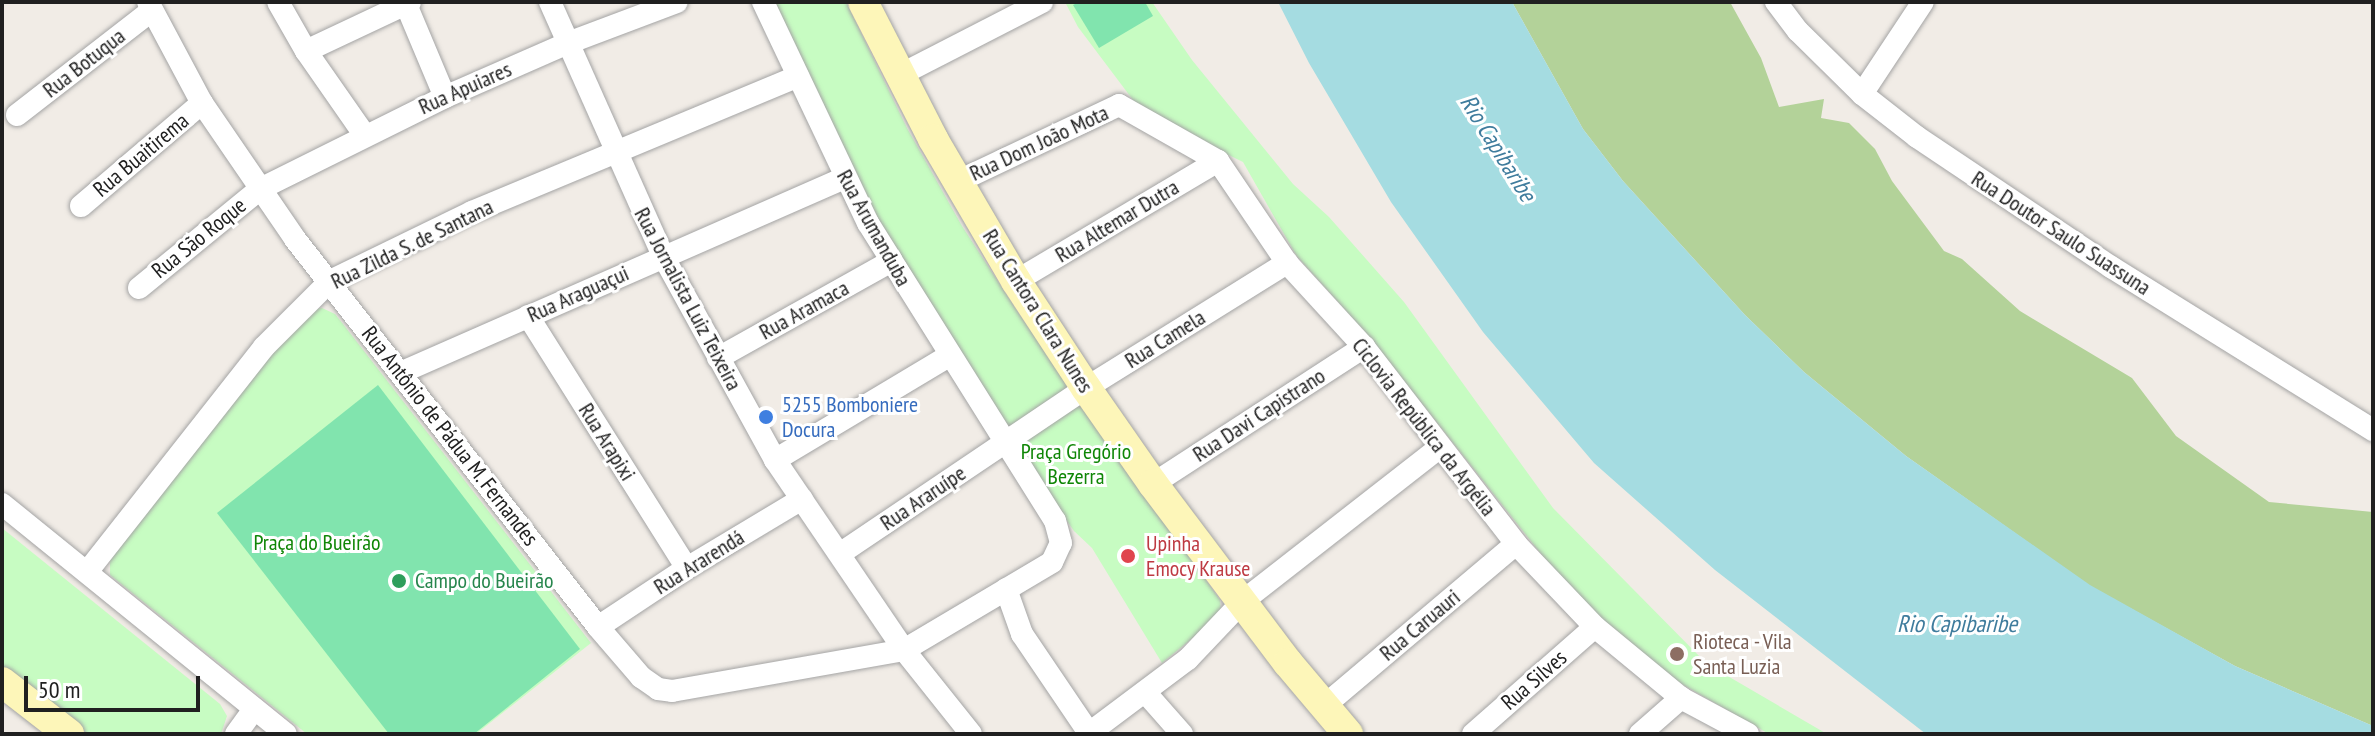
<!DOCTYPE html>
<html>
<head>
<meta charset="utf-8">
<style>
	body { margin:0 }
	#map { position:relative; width:2375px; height:736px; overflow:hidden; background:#f1ece6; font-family:"PT Sans Narrow",sans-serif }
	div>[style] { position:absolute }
	.forest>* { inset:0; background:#b3d299 }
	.park>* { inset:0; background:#c7fcc2 }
	.pitch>* { inset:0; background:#81e4ae }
	.water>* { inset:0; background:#a5dce1 }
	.roads { filter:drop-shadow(0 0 2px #a4a4a4) drop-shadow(0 0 2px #a4a4a4) }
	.street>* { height:22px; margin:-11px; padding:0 11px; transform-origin:11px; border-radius:11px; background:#fff }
	.secondary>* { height:30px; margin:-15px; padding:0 15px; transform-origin:15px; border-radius:15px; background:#fdf6b9 }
	.dots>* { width:22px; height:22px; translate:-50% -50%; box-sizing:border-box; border:4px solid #fff; border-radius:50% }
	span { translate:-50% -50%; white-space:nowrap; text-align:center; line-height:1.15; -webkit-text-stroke:6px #fff; paint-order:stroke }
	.street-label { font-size:22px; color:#202020 }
	.shop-label { font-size:22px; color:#366cbe }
	.left { translate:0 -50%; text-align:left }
	.park-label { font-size:22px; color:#0f8606 }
	.health-label { font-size:22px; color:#be3a42 }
	.leisure-label { font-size:22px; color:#27864d }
	.education-label { font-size:22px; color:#785e54 }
	.water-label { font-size:24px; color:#3f7c9d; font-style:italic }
	.frame { position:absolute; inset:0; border:4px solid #202020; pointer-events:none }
	.scale { position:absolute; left:24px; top:676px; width:176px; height:36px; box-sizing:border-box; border:4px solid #202020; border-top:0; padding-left:10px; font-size:24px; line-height:28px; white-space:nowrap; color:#202020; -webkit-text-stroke:6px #fff; paint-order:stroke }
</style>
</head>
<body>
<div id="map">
	<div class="forest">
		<i style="clip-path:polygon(1512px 2px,1730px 2px,1761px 58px,1779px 107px,1824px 99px,1821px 118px,1849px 123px,1875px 149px,1892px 181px,1944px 251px,1962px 259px,2020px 311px,2132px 378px,2176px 436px,2269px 502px,2373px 512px,2373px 726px,2235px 666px,2090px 586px,1906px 456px,1804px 372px,1745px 315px,1623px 181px,1583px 129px)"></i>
	</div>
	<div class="park">
		<i style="clip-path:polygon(770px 2px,846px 2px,907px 128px,962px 226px,1019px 314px,1220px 600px,1221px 611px,1216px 619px,1162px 663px,1092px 548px,1074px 531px,1048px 494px,905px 273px)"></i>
		<i style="clip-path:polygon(1065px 2px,1152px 2px,1192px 60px,1293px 184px,1329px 217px,1404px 302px,1553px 508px,1707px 664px,1827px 734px,1769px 734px,1633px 656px,1583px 607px,1370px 338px,1296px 255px,1243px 162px,1165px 124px,1136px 104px,1078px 27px)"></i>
		<i style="clip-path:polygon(322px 308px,335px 314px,343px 324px,591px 643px,476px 734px,307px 734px,110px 575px,110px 558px,259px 366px,315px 309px)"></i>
		<i style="clip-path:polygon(2px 528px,220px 704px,227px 716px,221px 734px,88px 734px,2px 666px)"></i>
	</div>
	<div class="pitch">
		<i style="clip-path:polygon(1079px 2px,1145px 2px,1153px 16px,1099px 48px,1073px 5px)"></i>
		<i style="clip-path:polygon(378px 385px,580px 649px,474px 734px,389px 734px,217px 513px)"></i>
	</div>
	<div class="water">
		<i style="clip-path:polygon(1278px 2px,1512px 2px,1583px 129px,1623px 181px,1745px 315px,1804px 372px,1906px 456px,2090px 585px,2235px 666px,2373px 726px,2373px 734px,1926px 734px,1715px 570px,1594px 463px,1483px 332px,1391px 202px,1309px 63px)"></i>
	</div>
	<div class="roads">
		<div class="street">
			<i style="left:148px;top:2px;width:115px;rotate:61.9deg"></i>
			<i style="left:202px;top:103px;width:165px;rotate:55.6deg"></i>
			<i style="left:295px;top:239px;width:492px;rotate:52deg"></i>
			<i style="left:598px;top:627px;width:66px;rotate:49.3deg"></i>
			<i style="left:641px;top:677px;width:21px;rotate:35deg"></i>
			<i style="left:658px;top:689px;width:14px;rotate:8deg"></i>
			<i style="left:672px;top:691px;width:236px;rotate:-10deg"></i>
			<i style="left:904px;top:650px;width:172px;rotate:-30.7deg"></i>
			<i style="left:1052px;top:562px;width:21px;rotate:-65deg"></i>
			<i style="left:1061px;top:543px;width:23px;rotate:-105deg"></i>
			<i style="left:1055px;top:521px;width:352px;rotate:-122.1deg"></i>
			<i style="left:868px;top:223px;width:245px;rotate:-115.4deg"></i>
			<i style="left:278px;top:2px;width:56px;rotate:60.3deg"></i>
			<i style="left:306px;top:51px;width:101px;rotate:55.1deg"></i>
			<i style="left:405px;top:2px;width:103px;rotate:67.2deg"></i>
			<i style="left:550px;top:2px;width:278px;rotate:66deg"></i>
			<i style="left:663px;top:256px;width:233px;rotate:61.2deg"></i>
			<i style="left:775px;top:460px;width:230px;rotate:55.8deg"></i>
			<i style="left:904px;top:650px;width:107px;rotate:51.4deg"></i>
			<i style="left:1776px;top:2px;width:36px;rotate:53deg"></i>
			<i style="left:1798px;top:31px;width:90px;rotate:44.5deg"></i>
			<i style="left:1862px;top:94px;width:70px;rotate:38deg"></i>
			<i style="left:1917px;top:137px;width:234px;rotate:33.8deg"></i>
			<i style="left:2111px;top:267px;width:309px;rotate:31.9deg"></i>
			<i style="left:306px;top:51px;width:115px;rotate:-25.2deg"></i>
			<i style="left:898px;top:76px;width:162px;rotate:-27.2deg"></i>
			<i style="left:1862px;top:94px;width:110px;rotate:-56.5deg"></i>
			<i style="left:17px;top:115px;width:170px;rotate:-37.8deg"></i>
			<i style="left:959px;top:181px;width:177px;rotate:-25.4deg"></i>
			<i style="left:1119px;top:105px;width:114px;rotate:29.5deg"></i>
			<i style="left:1218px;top:161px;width:123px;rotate:55.9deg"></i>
			<i style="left:1287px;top:263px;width:114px;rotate:47.5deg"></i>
			<i style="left:1364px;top:347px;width:249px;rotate:52.3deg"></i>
			<i style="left:1516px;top:544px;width:115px;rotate:46.4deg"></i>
			<i style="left:1595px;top:627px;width:112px;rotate:39.5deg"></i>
			<i style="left:1681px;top:698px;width:76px;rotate:28.2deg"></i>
			<i style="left:81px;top:206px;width:159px;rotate:-40.4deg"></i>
			<i style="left:1016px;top:281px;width:235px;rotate:-30.7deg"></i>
			<i style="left:139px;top:288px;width:156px;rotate:-39.3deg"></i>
			<i style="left:260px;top:189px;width:207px;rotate:-26.4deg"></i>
			<i style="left:445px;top:97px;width:134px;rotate:-23.7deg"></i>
			<i style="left:568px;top:43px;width:116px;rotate:-20.6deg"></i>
			<i style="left:528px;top:316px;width:298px;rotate:57.8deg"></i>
			<i style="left:718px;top:358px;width:197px;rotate:-29.2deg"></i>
			<i style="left:400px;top:373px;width:485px;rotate:-23.7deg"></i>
			<i style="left:775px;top:460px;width:203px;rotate:-30.9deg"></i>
			<i style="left:1153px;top:484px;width:252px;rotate:-33deg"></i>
			<i style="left:2px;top:504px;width:365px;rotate:39deg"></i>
			<i style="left:841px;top:553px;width:295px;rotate:-34deg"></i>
			<i style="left:1086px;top:388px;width:237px;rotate:-31.9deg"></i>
			<i style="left:87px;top:572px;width:286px;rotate:-51.8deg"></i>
			<i style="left:264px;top:347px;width:93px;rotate:-45deg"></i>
			<i style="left:330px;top:281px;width:158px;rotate:-25.9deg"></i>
			<i style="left:472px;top:212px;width:353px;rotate:-22.6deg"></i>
			<i style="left:1006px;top:589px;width:48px;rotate:70.4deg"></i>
			<i style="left:1022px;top:634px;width:120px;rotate:55.9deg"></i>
			<i style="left:598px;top:627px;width:107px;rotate:-33.5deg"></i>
			<i style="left:687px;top:568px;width:134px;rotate:-31deg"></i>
			<i style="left:1145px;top:692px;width:56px;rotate:48.6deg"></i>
			<i style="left:1324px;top:706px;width:251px;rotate:-40.2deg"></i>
			<i style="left:236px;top:734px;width:31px;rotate:-54deg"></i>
			<i style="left:1088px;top:734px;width:125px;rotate:-36.9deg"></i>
			<i style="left:1188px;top:659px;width:80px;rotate:-46.5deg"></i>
			<i style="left:1243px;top:601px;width:250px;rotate:-38deg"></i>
			<i style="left:1473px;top:734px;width:162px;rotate:-41.3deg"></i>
			<i style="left:1640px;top:734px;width:55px;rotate:-41.3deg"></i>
		</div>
		<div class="secondary">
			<i style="left:863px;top:2px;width:154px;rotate:62.9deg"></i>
			<i style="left:933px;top:139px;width:164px;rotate:59.7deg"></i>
			<i style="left:1016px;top:281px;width:128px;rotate:56.8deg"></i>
			<i style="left:1086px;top:388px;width:117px;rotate:55.1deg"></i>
			<i style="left:1153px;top:484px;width:224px;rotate:53deg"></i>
			<i style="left:1288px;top:663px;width:93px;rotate:49.8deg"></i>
			<i style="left:2px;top:682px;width:85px;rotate:37.8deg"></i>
		</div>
	</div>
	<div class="dots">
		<i style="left:766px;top:417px;background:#3f7fe0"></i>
		<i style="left:1128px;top:556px;background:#e0444e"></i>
		<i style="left:399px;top:581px;background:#2e9e5b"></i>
		<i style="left:1677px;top:654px;background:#8d6e63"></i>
	</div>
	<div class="street-label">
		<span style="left:84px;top:63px;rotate:-38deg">Rua Botuqua</span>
		<span style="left:465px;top:88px;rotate:-24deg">Rua Apuiares</span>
		<span style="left:1039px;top:143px;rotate:-25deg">Rua Dom João Mota</span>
		<span style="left:141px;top:155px;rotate:-40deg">Rua Buaitirema</span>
		<span style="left:1117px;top:221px;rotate:-31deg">Rua Altemar Dutra</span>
		<span style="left:874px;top:228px;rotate:61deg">Rua Arumanduba</span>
		<span style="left:2061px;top:233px;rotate:33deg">Rua Doutor Saulo Suassuna</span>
		<span style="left:199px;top:238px;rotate:-39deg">Rua São Roque</span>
		<span style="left:412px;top:244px;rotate:-26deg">Rua Zilda S. de Santana</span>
		<span style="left:578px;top:294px;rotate:-24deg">Rua Araguaçui</span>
		<span style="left:688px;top:299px;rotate:62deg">Rua Jornalista Luiz Teixeira</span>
		<span style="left:804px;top:310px;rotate:-29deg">Rua Aramaca</span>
		<span style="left:1038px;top:311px;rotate:58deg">Rua Cantora Clara Nunes</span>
		<span style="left:1165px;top:339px;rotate:-32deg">Rua Camela</span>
		<span style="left:1259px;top:415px;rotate:-33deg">Rua Davi Capistrano</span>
		<span style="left:1424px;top:427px;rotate:52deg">Ciclovia República da Argélia</span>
		<span style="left:450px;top:436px;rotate:52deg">Rua Antônio de Pádua M. Fernandes</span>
		<span style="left:607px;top:442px;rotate:58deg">Rua Arapixi</span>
		<span style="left:923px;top:498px;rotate:-34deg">Rua Araruípe</span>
		<span style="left:699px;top:562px;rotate:-32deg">Rua Ararendá</span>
		<span style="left:1420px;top:625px;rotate:-40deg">Rua Caruauri</span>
		<span style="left:1534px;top:680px;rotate:-41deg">Rua Silves</span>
	</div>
	<div class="shop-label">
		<span class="left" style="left:782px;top:417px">5255 Bomboniere<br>Docura</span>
	</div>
	<div class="park-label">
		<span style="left:1076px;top:464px">Praça Gregório<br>Bezerra</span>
		<span style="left:317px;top:543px">Praça do Bueirão</span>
	</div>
	<div class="health-label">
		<span class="left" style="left:1146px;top:556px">Upinha<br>Emocy Krause</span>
	</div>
	<div class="leisure-label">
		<span class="left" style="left:415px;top:581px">Campo do Bueirão</span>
	</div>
	<div class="education-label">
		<span class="left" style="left:1693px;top:654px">Rioteca - Vila<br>Santa Luzia</span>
	</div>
	<div class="water-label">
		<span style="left:1498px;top:148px;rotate:58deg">Rio Capibaribe</span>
		<span style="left:1957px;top:624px">Rio Capibaribe</span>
	</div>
	<div class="frame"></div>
	<div class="scale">50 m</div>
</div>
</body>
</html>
